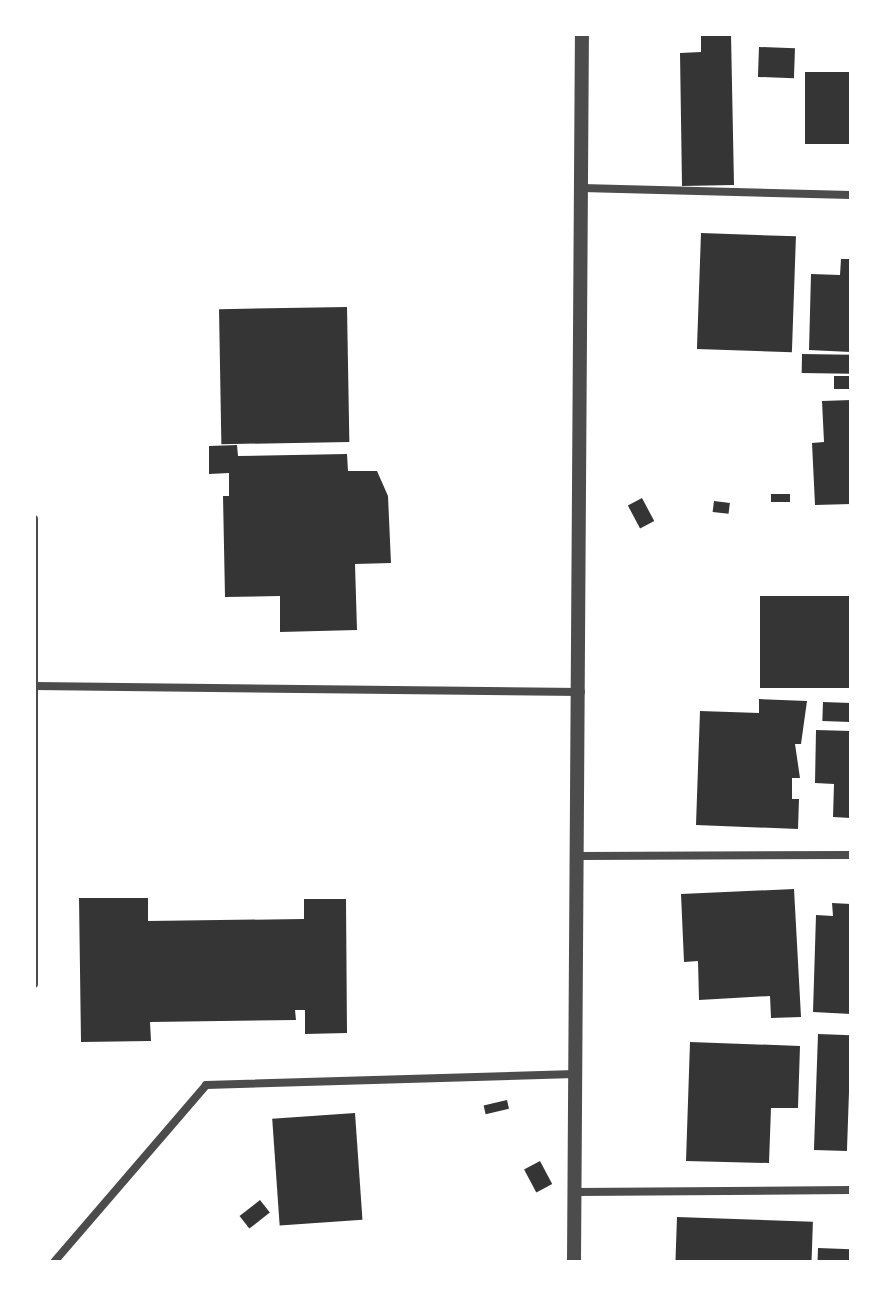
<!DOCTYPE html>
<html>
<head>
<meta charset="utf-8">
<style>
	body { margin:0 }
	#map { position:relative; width:885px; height:1296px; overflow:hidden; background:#fff; font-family:"Zilla Slab",serif }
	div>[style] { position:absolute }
	.building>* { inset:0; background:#353535; transform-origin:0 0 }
	.minor>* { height:8px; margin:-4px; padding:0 4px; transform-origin:4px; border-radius:4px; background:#4c4c4c }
	.tertiary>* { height:14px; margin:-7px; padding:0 7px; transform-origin:7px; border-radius:7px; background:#4c4c4c }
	span { translate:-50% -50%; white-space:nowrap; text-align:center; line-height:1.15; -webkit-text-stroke:8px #fff; paint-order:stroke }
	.frame { position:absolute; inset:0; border:36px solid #fff; pointer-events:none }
</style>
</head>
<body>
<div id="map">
	<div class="building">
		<i style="clip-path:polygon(701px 34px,731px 34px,734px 185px,682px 186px,680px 53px,701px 52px)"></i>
		<i style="left:759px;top:47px;width:36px;height:30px;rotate:2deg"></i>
		<i style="left:805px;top:72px;width:46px;height:72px"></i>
		<i style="left:701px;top:233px;width:95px;height:116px;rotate:2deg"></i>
		<i style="clip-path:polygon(841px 259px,851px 259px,851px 352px,809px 350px,811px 274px,840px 275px)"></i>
		<i style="left:347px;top:307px;width:135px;height:128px;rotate:89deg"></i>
		<i style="left:802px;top:354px;width:49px;height:19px;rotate:1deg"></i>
		<i style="left:834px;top:376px;width:17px;height:13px"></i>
		<i style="clip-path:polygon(851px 400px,851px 504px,815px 505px,812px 443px,824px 442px,822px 401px)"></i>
		<i style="clip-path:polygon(237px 445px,238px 456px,347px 454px,348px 471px,377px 471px,388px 496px,391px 563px,355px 564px,357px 630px,280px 632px,280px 596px,225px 597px,223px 496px,229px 496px,229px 473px,209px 474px,209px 446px)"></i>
		<i style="left:771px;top:494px;width:19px;height:8px"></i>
		<i style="left:642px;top:498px;width:26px;height:16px;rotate:62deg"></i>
		<i style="left:714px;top:501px;width:16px;height:11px;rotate:7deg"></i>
		<i style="left:851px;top:596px;width:92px;height:91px;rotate:90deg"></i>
		<i style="clip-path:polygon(759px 699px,807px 701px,801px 744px,795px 744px,800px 778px,792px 778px,792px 799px,799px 799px,798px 829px,696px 825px,700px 711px,759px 713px)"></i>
		<i style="left:823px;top:702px;width:28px;height:19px;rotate:2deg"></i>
		<i style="clip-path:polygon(816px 730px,851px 731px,851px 818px,833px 817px,834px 784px,815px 783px)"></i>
		<i style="clip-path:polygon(794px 889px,801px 1017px,771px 1018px,770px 996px,699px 1000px,698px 961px,684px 962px,681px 894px)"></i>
		<i style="clip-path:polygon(79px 898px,148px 898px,148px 921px,304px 919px,304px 899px,346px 899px,347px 1033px,305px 1034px,305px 1010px,295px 1010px,296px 1020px,150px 1022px,151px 1041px,81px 1042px)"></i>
		<i style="clip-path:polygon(832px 903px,851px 904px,851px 1014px,813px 1012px,816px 915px,833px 916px)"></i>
		<i style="left:818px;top:1034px;width:33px;height:116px;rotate:2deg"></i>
		<i style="clip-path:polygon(690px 1042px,800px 1046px,798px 1108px,771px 1108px,769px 1163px,686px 1161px)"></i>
		<i style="left:507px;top:1100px;width:9px;height:24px;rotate:77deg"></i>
		<i style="left:355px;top:1113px;width:107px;height:83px;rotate:86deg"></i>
		<i style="left:540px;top:1161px;width:26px;height:18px;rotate:62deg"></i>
		<i style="left:260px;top:1200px;width:16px;height:26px;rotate:52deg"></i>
		<i style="left:677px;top:1217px;width:136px;height:45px;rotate:2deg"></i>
		<i style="left:818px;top:1248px;width:33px;height:14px;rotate:2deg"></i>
	</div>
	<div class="minor">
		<i style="left:582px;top:188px;width:269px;rotate:1.5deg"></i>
		<i style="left:34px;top:519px;width:465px;rotate:90deg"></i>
		<i style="left:34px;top:686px;width:547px;rotate:0.63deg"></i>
		<i style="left:579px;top:856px;width:272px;rotate:-0.2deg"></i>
		<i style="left:576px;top:1192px;width:275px;rotate:-0.4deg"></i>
		<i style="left:54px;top:1262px;width:233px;rotate:-49.3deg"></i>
		<i style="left:206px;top:1085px;width:369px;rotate:-1.7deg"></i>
	</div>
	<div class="tertiary">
		<i style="left:574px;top:1262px;width:1228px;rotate:-89.63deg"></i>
	</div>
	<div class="frame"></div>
</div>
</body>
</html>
